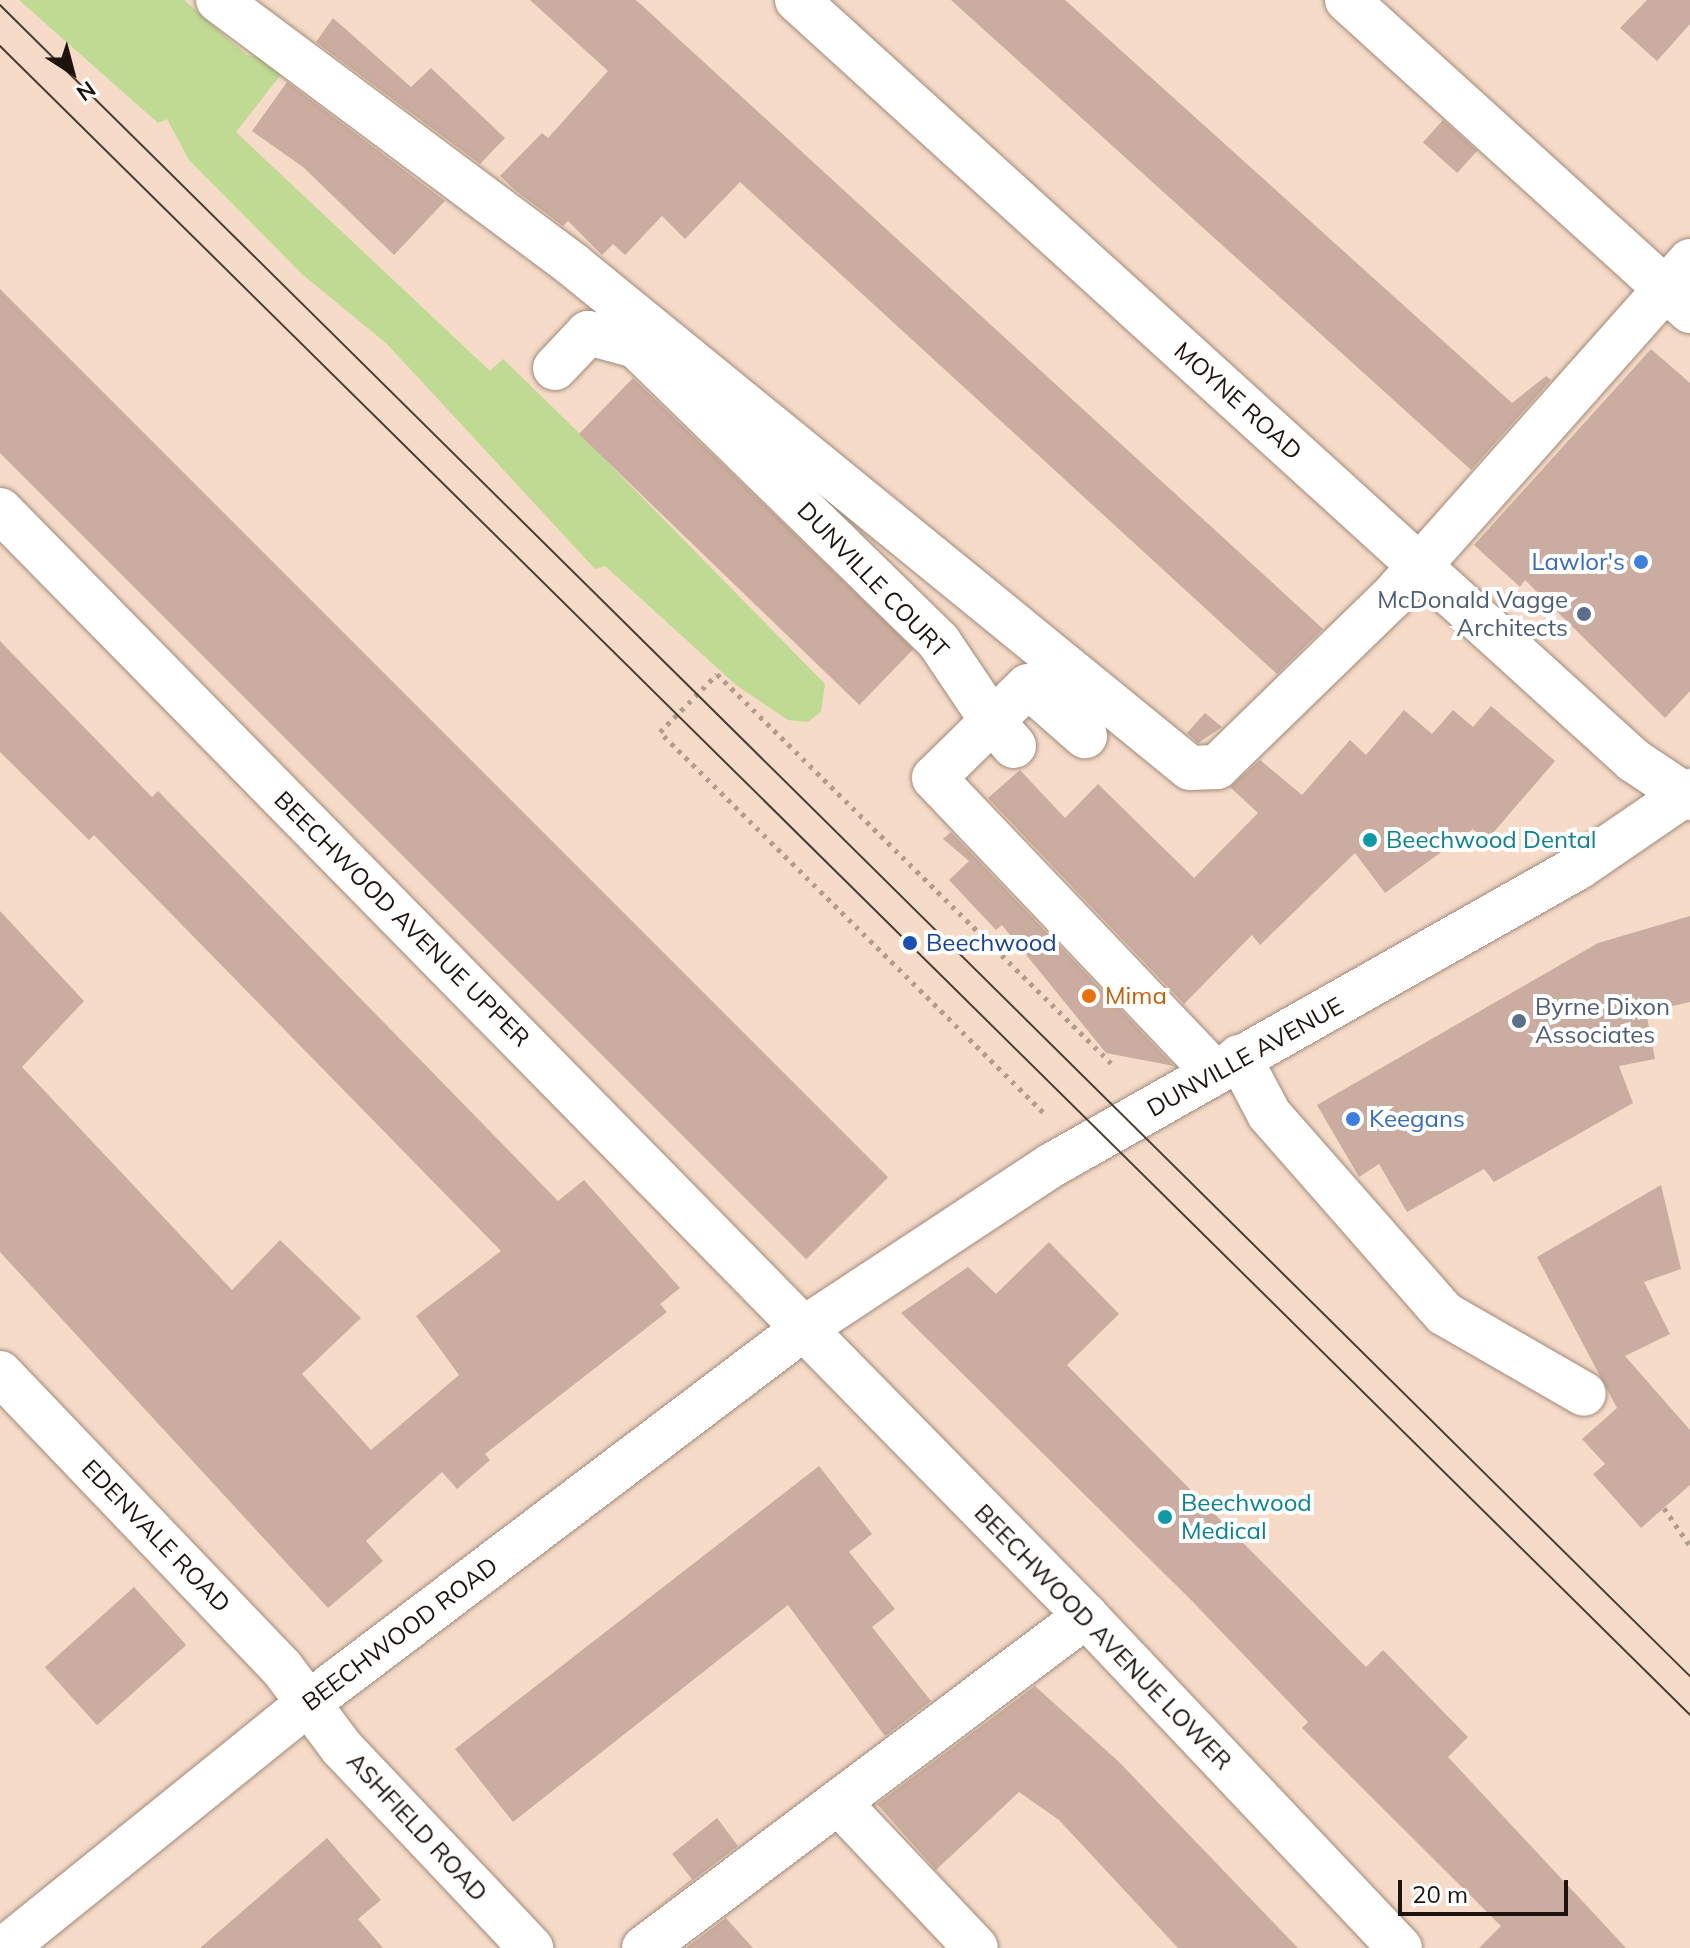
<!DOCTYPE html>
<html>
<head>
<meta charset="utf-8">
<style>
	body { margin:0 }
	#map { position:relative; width:1690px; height:1948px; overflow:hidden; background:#f5dbc8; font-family:Mulish,sans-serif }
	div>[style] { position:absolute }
	.green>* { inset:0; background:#bfdb93 }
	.building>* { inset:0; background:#caada0; transform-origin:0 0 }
	.path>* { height:5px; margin-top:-2.5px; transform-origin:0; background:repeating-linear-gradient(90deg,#b19c8d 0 4px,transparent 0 10px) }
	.roads { filter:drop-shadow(0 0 2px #a28a78) drop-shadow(0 0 2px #a28a78) }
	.minor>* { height:44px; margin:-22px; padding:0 22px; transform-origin:22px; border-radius:22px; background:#fff }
	.tram>* { height:2px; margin:-1px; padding:0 1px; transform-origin:1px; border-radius:1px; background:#4a3e34 }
	.dots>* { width:22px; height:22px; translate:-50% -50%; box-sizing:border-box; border:4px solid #fff; border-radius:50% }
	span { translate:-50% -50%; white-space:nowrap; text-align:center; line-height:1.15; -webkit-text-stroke:8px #fff; paint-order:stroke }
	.street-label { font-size:24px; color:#1d140d }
	.shop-label { font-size:24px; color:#366cbe }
	.right { translate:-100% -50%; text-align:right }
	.left { translate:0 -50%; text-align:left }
	.service-label { font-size:24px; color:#4e5e75 }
	.culture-label { font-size:24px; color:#0d838f }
	.transit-label { font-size:24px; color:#164399 }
	.food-label { font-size:24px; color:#c56008 }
	.north { position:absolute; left:32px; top:32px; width:80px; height:80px; -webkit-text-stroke:6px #fff; paint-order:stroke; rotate:144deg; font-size:22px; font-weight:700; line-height:32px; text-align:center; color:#1d140d }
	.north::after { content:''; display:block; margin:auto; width:28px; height:36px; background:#1d140d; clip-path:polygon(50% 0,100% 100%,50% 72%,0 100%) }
	.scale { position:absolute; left:1398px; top:1880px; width:170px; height:36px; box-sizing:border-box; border:4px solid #1d140d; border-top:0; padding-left:10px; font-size:24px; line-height:28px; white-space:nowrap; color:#1d140d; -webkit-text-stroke:6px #fff; paint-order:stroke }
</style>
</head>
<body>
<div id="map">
	<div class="green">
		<i style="clip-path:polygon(19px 0,184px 0,247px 55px,290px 63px,236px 132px,490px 371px,503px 359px,577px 431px,825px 684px,821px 712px,808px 722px,788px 720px,736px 685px,605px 566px,595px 569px,387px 344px,303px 275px,189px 160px,167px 119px,158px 123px)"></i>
	</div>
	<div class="building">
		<i style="clip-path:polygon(530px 0,636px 0,1323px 629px,1277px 674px,740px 182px,685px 239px,662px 216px,625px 255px,613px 244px,602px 255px,568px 221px,563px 226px,515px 190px,500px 176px,542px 133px,548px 138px,608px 71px)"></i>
		<i style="clip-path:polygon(951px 0,1065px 0,1512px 403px,1546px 376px,1551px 380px,1471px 470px)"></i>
		<i style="clip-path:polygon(1647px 0,1690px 0,1690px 24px,1657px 61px,1620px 28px)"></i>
		<i style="clip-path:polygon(333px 18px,411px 87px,431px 68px,505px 138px,480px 164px,316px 42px)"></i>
		<i style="clip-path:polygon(287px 82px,445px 201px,394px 255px,303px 167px,252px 131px)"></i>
		<i style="left:1443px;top:120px;width:46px;height:30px;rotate:42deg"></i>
		<i style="left:0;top:289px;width:1256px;height:116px;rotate:45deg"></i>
		<i style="clip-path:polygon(1651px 349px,1690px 383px,1690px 691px,1665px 718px,1525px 580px,1520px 587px,1474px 545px)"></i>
		<i style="left:633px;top:378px;width:390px;height:78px;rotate:44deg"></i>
		<i style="clip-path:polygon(0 641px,152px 797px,158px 791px,558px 1201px,584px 1180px,680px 1288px,660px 1304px,667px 1312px,485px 1454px,490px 1460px,457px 1489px,442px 1472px,366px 1541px,383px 1561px,328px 1608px,0 1252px,0 911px,84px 1001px,22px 1067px,232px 1290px,280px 1240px,361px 1318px,302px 1374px,371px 1450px,459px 1375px,416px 1316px,501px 1251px,94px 835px,89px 840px,0 752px)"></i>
		<i style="clip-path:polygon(1491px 706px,1555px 761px,1486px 841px,1473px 829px,1385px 893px,1355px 853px,1260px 945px,1252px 935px,1184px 1004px,988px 798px,1020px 770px,1065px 818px,1098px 784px,1194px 878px,1258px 813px,1230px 787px,1260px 760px,1302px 795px,1350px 740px,1366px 755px,1404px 710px,1432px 734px,1453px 710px,1473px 727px)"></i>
		<i style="clip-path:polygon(1205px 713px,1222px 727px,1198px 743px,1187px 733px)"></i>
		<i style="clip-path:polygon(951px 832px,1174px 1066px,1106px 1053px,1002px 925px,996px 930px,949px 880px,969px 861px,943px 839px)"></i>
		<i style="clip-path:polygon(1690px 916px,1690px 1002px,1646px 1012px,1655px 1059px,1619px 1066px,1633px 1103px,1494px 1182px,1484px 1169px,1407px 1212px,1379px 1164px,1359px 1177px,1317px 1105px,1598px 943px)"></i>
		<i style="clip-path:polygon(1661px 1185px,1681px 1269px,1644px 1282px,1670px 1334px,1625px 1356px,1690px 1430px,1690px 1485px,1641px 1528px,1593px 1474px,1605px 1464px,1582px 1439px,1617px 1408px,1537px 1257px)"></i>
		<i style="clip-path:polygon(1049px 1242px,1119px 1314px,1067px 1365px,1366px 1667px,1383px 1650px,1468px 1737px,1448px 1757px,1626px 1948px,1479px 1948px,1501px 1926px,1302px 1728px,1308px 1722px,1192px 1601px,901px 1313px,968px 1267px,996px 1294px)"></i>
		<i style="clip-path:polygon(819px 1466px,872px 1534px,849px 1552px,895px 1609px,872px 1627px,931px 1701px,885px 1736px,788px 1605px,513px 1822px,455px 1749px)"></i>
		<i style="left:134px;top:1587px;width:78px;height:120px;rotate:48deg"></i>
		<i style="clip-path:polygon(1035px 1686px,1119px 1762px,1298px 1948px,1178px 1948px,1059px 1820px,1019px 1792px,936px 1870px,877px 1804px)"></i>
		<i style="clip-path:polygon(717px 1818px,738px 1846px,652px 1911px,692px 1879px,672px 1854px)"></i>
		<i style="clip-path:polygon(327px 1838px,381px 1900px,358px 1919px,383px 1948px,200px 1948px)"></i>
		<i style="clip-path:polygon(726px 1918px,753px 1948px,686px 1948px)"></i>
	</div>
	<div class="path">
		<i style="left:1043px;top:1112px;width:540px;rotate:-135.23deg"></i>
		<i style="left:660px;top:732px;width:81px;rotate:-45.5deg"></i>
		<i style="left:717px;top:674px;width:554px;rotate:44.63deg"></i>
		<i style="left:1664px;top:1508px;width:46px;rotate:55.6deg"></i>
	</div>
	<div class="roads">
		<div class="minor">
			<i style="left:218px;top:0;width:442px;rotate:36.7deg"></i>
			<i style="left:572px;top:264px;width:797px;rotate:39.2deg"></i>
			<i style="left:1190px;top:768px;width:27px;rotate:-2deg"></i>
			<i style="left:1217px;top:767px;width:241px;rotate:-44.2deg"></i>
			<i style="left:1390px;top:599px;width:452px;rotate:-48.4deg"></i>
			<i style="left:797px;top:0;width:1130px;rotate:42.27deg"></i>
			<i style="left:1633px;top:760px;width:69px;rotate:33.7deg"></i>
			<i style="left:1347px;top:0;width:463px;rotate:42.2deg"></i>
			<i style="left:555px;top:368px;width:48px;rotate:-46.7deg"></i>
			<i style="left:588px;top:333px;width:50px;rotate:15.2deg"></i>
			<i style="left:636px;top:346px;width:424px;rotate:44.3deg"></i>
			<i style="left:939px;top:642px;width:95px;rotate:56.1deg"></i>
			<i style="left:992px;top:721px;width:81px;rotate:135.5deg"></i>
			<i style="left:934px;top:778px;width:405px;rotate:46.4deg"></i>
			<i style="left:0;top:510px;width:1550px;rotate:45.52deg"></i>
			<i style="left:1086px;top:1616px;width:457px;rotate:46.6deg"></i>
			<i style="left:1014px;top:746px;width:33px;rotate:-131deg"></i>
			<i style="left:992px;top:721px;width:50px;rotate:-44.2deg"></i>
			<i style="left:1028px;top:686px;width:76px;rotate:41.3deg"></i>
			<i style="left:1239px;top:1057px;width:64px;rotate:62.2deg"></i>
			<i style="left:1269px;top:1114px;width:266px;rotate:48.7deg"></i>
			<i style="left:1445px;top:1314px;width:160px;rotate:29.9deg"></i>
			<i style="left:0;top:1373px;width:408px;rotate:46.3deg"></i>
			<i style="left:282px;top:1668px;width:99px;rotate:53.2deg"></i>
			<i style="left:341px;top:1747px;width:277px;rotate:46.6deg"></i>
			<i style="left:839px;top:1803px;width:199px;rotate:46.6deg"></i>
			<i style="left:5px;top:1948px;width:393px;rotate:-38.9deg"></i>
			<i style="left:311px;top:1701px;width:617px;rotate:-37.09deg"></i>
			<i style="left:803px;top:1329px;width:298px;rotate:-33.4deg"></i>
			<i style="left:1052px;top:1165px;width:605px;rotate:-29.49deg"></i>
			<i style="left:1579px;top:867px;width:135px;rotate:-34.4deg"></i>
			<i style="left:644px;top:1948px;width:553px;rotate:-36.91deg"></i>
		</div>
	</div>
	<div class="tram">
		<i style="left:0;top:5px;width:2377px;rotate:44.68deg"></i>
		<i style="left:0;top:46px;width:2375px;rotate:44.64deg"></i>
	</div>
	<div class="dots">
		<i style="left:1641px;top:562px;background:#3f7fe0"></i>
		<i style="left:1584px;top:614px;background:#5c6f8a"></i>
		<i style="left:1370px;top:840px;background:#0f9aa8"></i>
		<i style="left:910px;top:943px;background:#1a4fb4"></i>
		<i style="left:1089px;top:996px;background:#e8710a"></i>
		<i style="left:1519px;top:1021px;background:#5c6f8a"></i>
		<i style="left:1353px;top:1119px;background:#3f7fe0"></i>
		<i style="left:1165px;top:1517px;background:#0f9aa8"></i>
	</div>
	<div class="street-label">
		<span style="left:1238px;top:401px;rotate:42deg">MOYNE ROAD</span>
		<span style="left:873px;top:580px;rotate:46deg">DUNVILLE COURT</span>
		<span style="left:402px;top:919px;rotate:45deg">BEECHWOOD AVENUE UPPER</span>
		<span style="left:1245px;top:1057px;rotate:-29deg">DUNVILLE AVENUE</span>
		<span style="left:156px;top:1536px;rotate:46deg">EDENVALE ROAD</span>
		<span style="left:400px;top:1634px;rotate:-37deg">BEECHWOOD ROAD</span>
		<span style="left:1103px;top:1637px;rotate:46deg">BEECHWOOD AVENUE LOWER</span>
		<span style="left:417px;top:1827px;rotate:47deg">ASHFIELD ROAD</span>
	</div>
	<div class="shop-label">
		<span class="right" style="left:1625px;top:562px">Lawlor's</span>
		<span class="left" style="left:1369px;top:1119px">Keegans</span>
	</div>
	<div class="service-label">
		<span class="right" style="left:1568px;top:614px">McDonald Vagge<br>Architects</span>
		<span class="left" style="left:1535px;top:1021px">Byrne Dixon<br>Associates</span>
	</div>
	<div class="culture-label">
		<span class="left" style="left:1386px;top:840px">Beechwood Dental</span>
		<span class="left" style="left:1181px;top:1517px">Beechwood<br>Medical</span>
	</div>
	<div class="transit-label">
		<span class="left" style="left:926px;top:943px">Beechwood</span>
	</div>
	<div class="food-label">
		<span class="left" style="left:1105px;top:996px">Mima</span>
	</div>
	<div class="north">N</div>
	<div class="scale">20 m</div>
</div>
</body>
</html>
